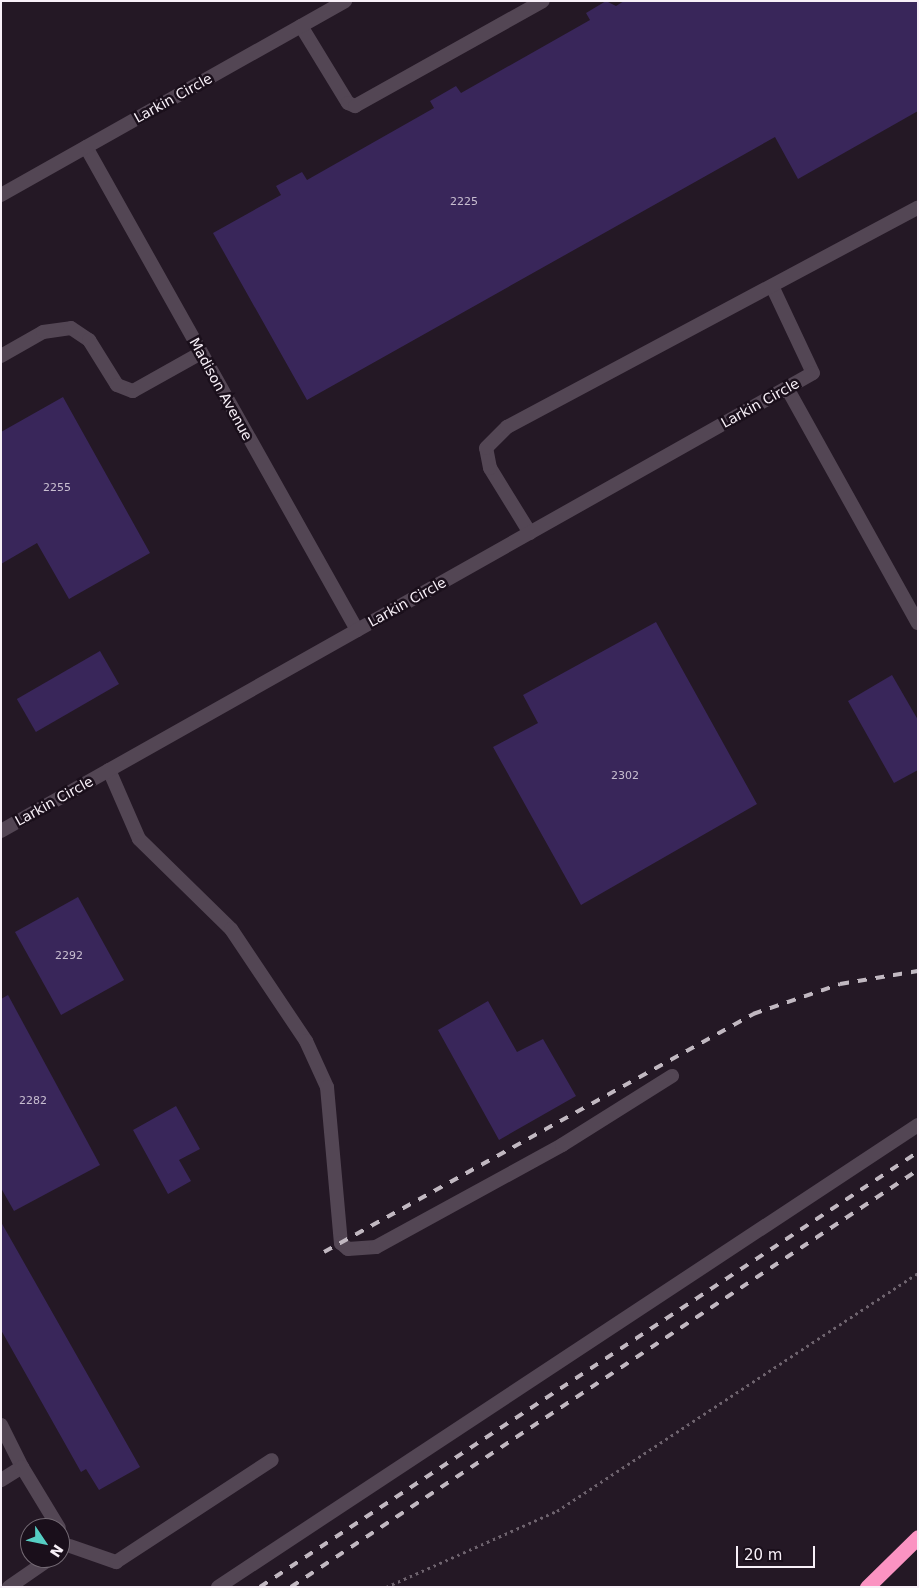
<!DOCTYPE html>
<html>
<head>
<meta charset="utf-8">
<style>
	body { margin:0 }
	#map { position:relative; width:919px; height:1588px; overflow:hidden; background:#241825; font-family:"DejaVu Sans",sans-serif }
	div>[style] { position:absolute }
	.building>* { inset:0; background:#39265a; transform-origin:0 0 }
	.path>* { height:3px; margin-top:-1.5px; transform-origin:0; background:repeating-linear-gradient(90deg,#6e636e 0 2.5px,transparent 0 6.5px) }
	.service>* { height:14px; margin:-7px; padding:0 7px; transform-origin:7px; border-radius:7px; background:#534654 }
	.minor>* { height:14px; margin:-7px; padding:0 7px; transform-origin:7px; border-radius:7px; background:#534654 }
	.motorway>* { height:15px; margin:-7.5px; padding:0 7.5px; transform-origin:7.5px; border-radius:7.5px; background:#fb93c2 }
	.rail>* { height:4px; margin-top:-2px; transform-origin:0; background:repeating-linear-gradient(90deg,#c1b8c1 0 9px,transparent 0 18px) }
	span { translate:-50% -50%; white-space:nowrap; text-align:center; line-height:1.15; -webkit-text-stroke:5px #1a0f1b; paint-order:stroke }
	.number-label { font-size:11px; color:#c8bed0 }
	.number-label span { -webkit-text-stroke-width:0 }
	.street-label { font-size:14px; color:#f8f0f8 }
	.frame { position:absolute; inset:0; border:2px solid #f8f0f8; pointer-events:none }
	.north { position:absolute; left:20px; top:1518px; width:50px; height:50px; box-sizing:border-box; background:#1a0f1b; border:1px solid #736973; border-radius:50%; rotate:124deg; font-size:14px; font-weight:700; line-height:20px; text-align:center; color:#f8f0f8 }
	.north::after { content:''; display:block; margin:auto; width:18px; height:22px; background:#56cec4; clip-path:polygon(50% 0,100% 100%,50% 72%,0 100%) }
	.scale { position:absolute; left:736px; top:1546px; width:79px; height:22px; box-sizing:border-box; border:2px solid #f8f0f8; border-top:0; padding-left:6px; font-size:15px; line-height:18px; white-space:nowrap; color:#f8f0f8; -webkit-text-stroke:4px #1a0f1b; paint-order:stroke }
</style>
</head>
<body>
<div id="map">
	<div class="building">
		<i style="clip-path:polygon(606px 1px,616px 6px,624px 1px,918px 1px,918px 111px,798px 179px,775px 137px,307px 400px,213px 233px,281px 195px,276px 186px,302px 172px,307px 180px,434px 108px,430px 101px,456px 86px,461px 93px,590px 20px,586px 13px)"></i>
		<i style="clip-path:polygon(63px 397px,150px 553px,69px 599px,37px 543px,1px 564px,1px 432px)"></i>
		<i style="clip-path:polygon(656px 622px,757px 804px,581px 905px,493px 747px,538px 723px,523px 695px)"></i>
		<i style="left:100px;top:651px;width:38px;height:96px;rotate:60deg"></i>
		<i style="clip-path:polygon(892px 675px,918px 720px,918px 770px,894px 783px,848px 701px)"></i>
		<i style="left:78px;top:897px;width:95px;height:72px;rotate:61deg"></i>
		<i style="clip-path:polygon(8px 995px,100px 1165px,14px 1211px,1px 1188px,1px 999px)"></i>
		<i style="clip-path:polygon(488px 1001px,517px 1052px,543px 1039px,576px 1096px,499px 1140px,438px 1030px)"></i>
		<i style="clip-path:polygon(176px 1106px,200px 1149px,179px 1160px,191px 1181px,168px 1194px,133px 1130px)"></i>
		<i style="clip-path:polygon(1px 1222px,140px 1467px,99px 1490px,86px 1469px,81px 1472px,1px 1330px)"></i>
	</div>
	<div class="path">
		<i style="left:386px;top:1587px;width:187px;rotate:-24deg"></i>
		<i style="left:557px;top:1511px;width:432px;rotate:-33.4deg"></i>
	</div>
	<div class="service">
		<i style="left:301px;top:26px;width:90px;rotate:58.6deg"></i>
		<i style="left:348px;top:103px;width:8px;rotate:23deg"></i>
		<i style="left:355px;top:106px;width:215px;rotate:-29.2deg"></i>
		<i style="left:772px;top:286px;width:96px;rotate:64.8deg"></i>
		<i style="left:1px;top:356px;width:48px;rotate:-29.7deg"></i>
		<i style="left:43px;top:332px;width:28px;rotate:-8deg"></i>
		<i style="left:71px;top:328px;width:22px;rotate:34deg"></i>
		<i style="left:89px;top:340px;width:53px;rotate:58.1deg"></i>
		<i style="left:117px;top:385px;width:17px;rotate:21deg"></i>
		<i style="left:133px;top:391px;width:78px;rotate:-29.2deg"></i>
		<i style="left:787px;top:388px;width:269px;rotate:60.9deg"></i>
		<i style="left:530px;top:533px;width:76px;rotate:-121.6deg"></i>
		<i style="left:490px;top:468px;width:20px;rotate:-101deg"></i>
		<i style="left:486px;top:448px;width:30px;rotate:-45deg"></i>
		<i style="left:507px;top:427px;width:466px;rotate:-28.1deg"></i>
		<i style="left:109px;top:770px;width:75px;rotate:66.5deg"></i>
		<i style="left:139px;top:839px;width:129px;rotate:44.4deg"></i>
		<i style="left:231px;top:929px;width:135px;rotate:56.2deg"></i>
		<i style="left:306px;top:1041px;width:51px;rotate:65.5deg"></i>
		<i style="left:327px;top:1087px;width:157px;rotate:84.9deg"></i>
		<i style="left:341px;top:1243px;width:9px;rotate:41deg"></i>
		<i style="left:348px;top:1249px;width:28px;rotate:-4deg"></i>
		<i style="left:376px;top:1247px;width:212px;rotate:-28.7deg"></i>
		<i style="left:562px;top:1145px;width:130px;rotate:-32.1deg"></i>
		<i style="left:1px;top:1425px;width:47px;rotate:63.4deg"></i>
		<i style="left:22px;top:1467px;width:25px;rotate:148deg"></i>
		<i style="left:22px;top:1467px;width:71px;rotate:58.8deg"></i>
		<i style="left:70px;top:1546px;width:49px;rotate:19.2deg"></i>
		<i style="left:116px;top:1562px;width:186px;rotate:-33.2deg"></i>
		<i style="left:9px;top:1587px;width:51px;rotate:-34.6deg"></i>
		<i style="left:218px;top:1587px;width:839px;rotate:-33.42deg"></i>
	</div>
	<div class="minor">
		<i style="left:86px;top:147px;width:554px;rotate:60.7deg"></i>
		<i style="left:1px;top:195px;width:395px;rotate:-29.4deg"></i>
		<i style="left:1px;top:831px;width:932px;rotate:-29.42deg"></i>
	</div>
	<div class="motorway">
		<i style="left:867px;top:1587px;width:71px;rotate:-44.4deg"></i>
	</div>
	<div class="rail">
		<i style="left:324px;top:1252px;width:491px;rotate:-29deg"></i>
		<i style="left:753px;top:1014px;width:92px;rotate:-19deg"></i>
		<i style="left:840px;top:984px;width:79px;rotate:-9.5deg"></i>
		<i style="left:260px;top:1587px;width:789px;rotate:-33.47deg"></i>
		<i style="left:291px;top:1587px;width:753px;rotate:-33.63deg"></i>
	</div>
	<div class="number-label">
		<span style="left:464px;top:202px">2225</span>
		<span style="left:57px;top:488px">2255</span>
		<span style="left:625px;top:776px">2302</span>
		<span style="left:69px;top:956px">2292</span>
		<span style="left:33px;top:1101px">2282</span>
	</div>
	<div class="street-label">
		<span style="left:173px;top:98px;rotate:-29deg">Larkin Circle</span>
		<span style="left:221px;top:389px;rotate:61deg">Madison Avenue</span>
		<span style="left:760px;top:403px;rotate:-29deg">Larkin Circle</span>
		<span style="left:407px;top:602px;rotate:-29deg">Larkin Circle</span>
		<span style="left:54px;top:801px;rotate:-29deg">Larkin Circle</span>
	</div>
	<div class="frame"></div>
	<div class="north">N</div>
	<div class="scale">20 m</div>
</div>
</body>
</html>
